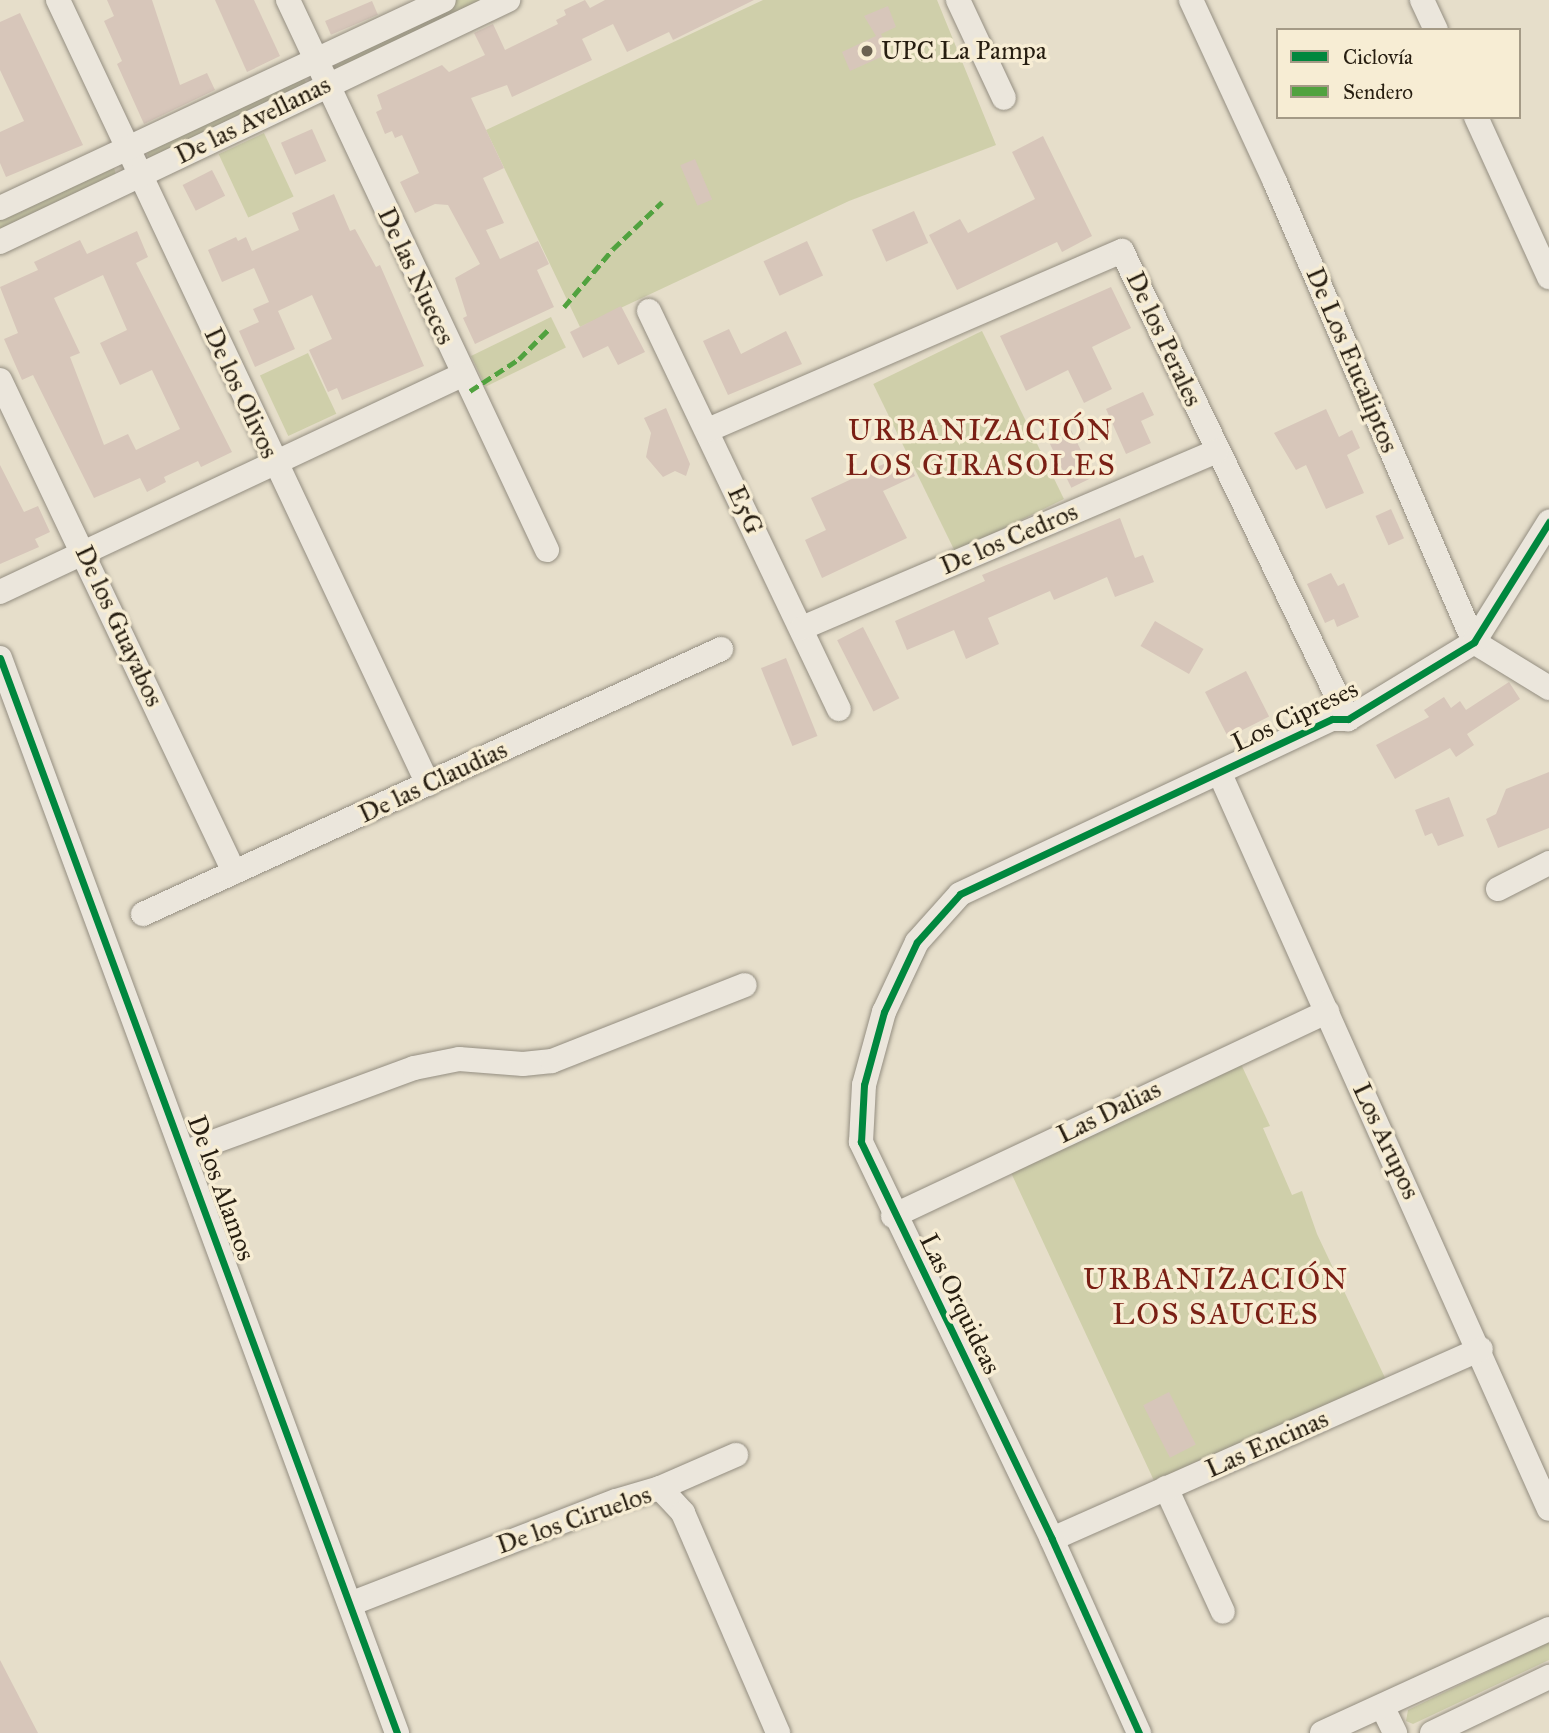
<!DOCTYPE html>
<html>
<head>
<meta charset="utf-8">
<style>
	body { margin:0 }
	#map { position:relative; width:1549px; height:1733px; overflow:hidden; background:#e6deca; font-family:"IM FELL Great Primer",serif }
	div>[style] { position:absolute }
	.green>* { inset:0; background:#cfcfaa; transform-origin:0 0 }
	.building>* { inset:0; background:#d7c6ba; transform-origin:0 0 }
	.roads { filter:drop-shadow(0 0 2px #948e81) drop-shadow(0 0 2px #948e81) }
	.minor>* { height:24px; margin:-12px; padding:0 12px; transform-origin:12px; border-radius:12px; background:#ebe6dc }
	.quiet>* { height:5px; margin-top:-2.5px; transform-origin:0; background:repeating-linear-gradient(90deg,#51a23f 0 10px,transparent 0 15px) }
	.cycleway>* { height:7px; margin:-3.5px; padding:0 3.5px; transform-origin:3.5px; border-radius:3.5px; background:#00873e }
	.dots>* { width:19px; height:19px; translate:-50% -50%; box-sizing:border-box; border:4px solid #f7edd4; border-radius:50% }
	span { translate:-50% -50%; white-space:nowrap; text-align:center; line-height:1.15; -webkit-text-stroke:7px #f7edd4; paint-order:stroke }
	.poi-label { font-size:26px; color:#271e11 }
	.left { translate:0 -50%; text-align:left }
	.street-label { font-size:26px; color:#271e11 }
	.quarter-label { font-size:30px; color:#7a1f14; letter-spacing:2px }
	.legend { position:absolute; left:1276px; top:28px; width:245px; height:91px; box-sizing:border-box; background:#f7edd4; border:2px solid #a49a86; margin:0; padding:9px 12px; list-style:none; font-size:21px; color:#271e11 }
	.legend li { display:flex; align-items:center; gap:14px; height:35px }
	.legend b { width:35px; border:2px solid #a49a86 }
</style>
</head>
<body>
<div id="map">
	<div class="green">
		<i style="clip-path:polygon(455px 0,491px 0,336px 70px,332px 67px)"></i>
		<i style="clip-path:polygon(763px 0,937px 0,996px 145px,849px 201px,580px 327px,486px 130px)"></i>
		<i style="clip-path:polygon(303px 75px,306px 84px,152px 158px,148px 156px,147px 151px)"></i>
		<i style="left:264px;top:133px;width:70px;height:50px;rotate:65deg"></i>
		<i style="clip-path:polygon(114px 168px,116px 175px,0 233px,0 216px)"></i>
		<i style="left:551px;top:317px;width:34px;height:89px;rotate:64deg"></i>
		<i style="left:982px;top:331px;width:187px;height:121px;rotate:64deg"></i>
		<i style="left:308px;top:353px;width:67px;height:53px;rotate:65deg"></i>
		<i style="clip-path:polygon(1240px 1062px,1270px 1126px,1263px 1128px,1292px 1195px,1302px 1191px,1317px 1234px,1387px 1382px,1156px 1485px,1006px 1162px)"></i>
		<i style="clip-path:polygon(1549px 1642px,1549px 1660px,1413px 1724px,1406px 1721px,1408px 1710px)"></i>
	</div>
	<div class="building">
		<i style="clip-path:polygon(107px 0,152px 0,180px 85px,207px 73px,215px 90px,144px 124px,117px 64px,122px 61px,104px 21px,114px 16px)"></i>
		<i style="clip-path:polygon(215px 0,254px 0,280px 56px,247px 72px)"></i>
		<i style="clip-path:polygon(585px 0,590px 8px,605px 0,754px 0,673px 40px,669px 32px,627px 52px,613px 24px,582px 39px,592px 60px,512px 97px,507px 85px,471px 98px,504px 168px,483px 178px,504px 223px,486px 230px,500px 259px,538px 241px,549px 264px,537px 270px,554px 307px,475px 344px,463px 318px,467px 316px,455px 278px,480px 264px,448px 205px,435px 204px,415px 213px,400px 182px,419px 173px,402px 135px,395px 138px,392px 131px,385px 134px,376px 112px,382px 109px,377px 95px,442px 65px,449px 72px,485px 55px,474px 33px,493px 24px,505px 50px,558px 24px,556px 20px,566px 15px,564px 10px)"></i>
		<i style="left:372px;top:1px;width:15px;height:51px;rotate:67deg"></i>
		<i style="clip-path:polygon(888px 6px,896px 27px,881px 34px,890px 53px,850px 71px,842px 52px,876px 36px,864px 16px)"></i>
		<i style="clip-path:polygon(20px 13px,83px 145px,6px 177px,0 163px,0 132px,24px 121px,0 70px,0 22px)"></i>
		<i style="left:312px;top:129px;width:35px;height:34px;rotate:66deg"></i>
		<i style="clip-path:polygon(1043px 136px,1092px 236px,1062px 252px,1057px 242px,957px 290px,929px 235px,960px 219px,968px 233px,1035px 199px,1012px 152px)"></i>
		<i style="left:695px;top:159px;width:44px;height:16px;rotate:67deg"></i>
		<i style="left:212px;top:170px;width:29px;height:33px;rotate:63deg"></i>
		<i style="clip-path:polygon(334px 194px,350px 231px,355px 229px,376px 267px,380px 265px,424px 366px,342px 400px,337px 388px,328px 392px,309px 350px,332px 339px,312px 295px,278px 311px,295px 349px,255px 367px,239px 331px,259px 322px,253px 309px,269px 302px,254px 268px,222px 282px,208px 250px,236px 237px,238px 241px,246px 237px,252px 251px,299px 230px,292px 213px)"></i>
		<i style="left:914px;top:211px;width:35px;height:46px;rotate:66deg"></i>
		<i style="clip-path:polygon(evenodd,137px 231px,148px 257px,136px 263px,232px 452px,201px 467px,198px 461px,164px 477px,166px 482px,147px 492px,140px 478px,94px 498px,33px 375px,22px 380px,4px 339px,18px 333px,0 287px,38px 270px,34px 262px,80px 240px,87px 254px,137px 231px,103px 275px,127px 330px,100px 343px,120px 385px,152px 370px,180px 429px,136px 450px,128px 434px,104px 445px,70px 357px,80px 353px,54px 298px,103px 275px)"></i>
		<i style="left:807px;top:241px;width:38px;height:48px;rotate:65deg"></i>
		<i style="clip-path:polygon(1111px 287px,1131px 328px,1092px 347px,1112px 389px,1084px 403px,1068px 370px,1026px 391px,1000px 336px)"></i>
		<i style="clip-path:polygon(621px 306px,645px 352px,618px 365px,608px 346px,583px 358px,570px 332px)"></i>
		<i style="clip-path:polygon(729px 329px,741px 354px,786px 331px,802px 364px,728px 395px,703px 341px)"></i>
		<i style="clip-path:polygon(1143px 392px,1154px 415px,1141px 421px,1151px 443px,1126px 454px,1106px 409px)"></i>
		<i style="clip-path:polygon(666px 408px,690px 464px,686px 476px,675px 471px,663px 477px,646px 457px,651px 433px,644px 418px)"></i>
		<i style="clip-path:polygon(1326px 409px,1339px 437px,1352px 430px,1360px 448px,1347px 455px,1364px 493px,1326px 509px,1306px 465px,1296px 470px,1274px 433px)"></i>
		<i style="left:1071px;top:430px;width:52px;height:25px;rotate:64deg"></i>
		<i style="clip-path:polygon(905px 454px,915px 476px,883px 491px,907px 538px,822px 578px,805px 540px,826px 530px,811px 498px)"></i>
		<i style="clip-path:polygon(0 465px,24px 512px,38px 506px,50px 532px,35px 539px,39px 547px,0 564px)"></i>
		<i style="left:1391px;top:509px;width:32px;height:17px;rotate:66deg"></i>
		<i style="clip-path:polygon(1120px 518px,1135px 558px,1143px 555px,1154px 582px,1115px 597px,1107px 577px,1054px 600px,1050px 591px,988px 618px,999px 644px,966px 659px,954px 630px,907px 650px,895px 621px,985px 581px,982px 575px)"></i>
		<i style="clip-path:polygon(1331px 573px,1338px 586px,1344px 583px,1359px 617px,1337px 627px,1334px 619px,1325px 623px,1307px 584px)"></i>
		<i style="left:1155px;top:621px;width:56px;height:29px;rotate:30deg"></i>
		<i style="left:863px;top:627px;width:80px;height:29px;rotate:63deg"></i>
		<i style="left:786px;top:658px;width:84px;height:27px;rotate:68deg"></i>
		<i style="left:1246px;top:671px;width:51px;height:46px;rotate:63deg"></i>
		<i style="clip-path:polygon(1509px 682px,1520px 699px,1467px 734px,1474px 745px,1456px 757px,1450px 748px,1395px 779px,1376px 745px,1429px 717px,1424px 710px,1444px 697px,1451px 708px,1460px 701px,1466px 710px)"></i>
		<i style="clip-path:polygon(1549px 772px,1549px 828px,1498px 848px,1486px 819px,1496px 814px,1506px 789px)"></i>
		<i style="clip-path:polygon(1449px 797px,1464px 836px,1438px 846px,1432px 833px,1425px 836px,1415px 810px)"></i>
		<i style="left:1169px;top:1392px;width:59px;height:29px;rotate:63deg"></i>
		<i style="clip-path:polygon(0 1660px,38px 1733px,0 1733px)"></i>
	</div>
	<div class="roads">
		<div class="minor">
			<i style="left:58px;top:0;width:867px;rotate:64.74deg"></i>
			<i style="left:288px;top:0;width:608px;rotate:64.78deg"></i>
			<i style="left:958px;top:0;width:108px;rotate:64.9deg"></i>
			<i style="left:1191px;top:0;width:200px;rotate:65.2deg"></i>
			<i style="left:1275px;top:182px;width:501px;rotate:66.61deg"></i>
			<i style="left:1474px;top:642px;width:88px;rotate:31.5deg"></i>
			<i style="left:1422px;top:0;width:33px;rotate:65deg"></i>
			<i style="left:1476px;top:117px;width:176px;rotate:65.5deg"></i>
			<i style="left:0;top:208px;width:490px;rotate:-25.1deg"></i>
			<i style="left:0;top:242px;width:563px;rotate:-25.47deg"></i>
			<i style="left:649px;top:311px;width:441px;rotate:64.5deg"></i>
			<i style="left:0;top:380px;width:545px;rotate:64.56deg"></i>
			<i style="left:708px;top:430px;width:451px;rotate:-23.4deg"></i>
			<i style="left:1122px;top:251px;width:520px;rotate:64.22deg"></i>
			<i style="left:0;top:592px;width:510px;rotate:-25.16deg"></i>
			<i style="left:802px;top:628px;width:450px;rotate:-23.1deg"></i>
			<i style="left:0;top:658px;width:1146px;rotate:69.73deg"></i>
			<i style="left:1220px;top:774px;width:805px;rotate:65.89deg"></i>
			<i style="left:1498px;top:889px;width:57px;rotate:-27deg"></i>
			<i style="left:143px;top:914px;width:636px;rotate:-24.63deg"></i>
			<i style="left:186px;top:1152px;width:243px;rotate:-20.2deg"></i>
			<i style="left:414px;top:1068px;width:46px;rotate:-11.3deg"></i>
			<i style="left:459px;top:1059px;width:64px;rotate:4.5deg"></i>
			<i style="left:523px;top:1064px;width:29px;rotate:-6deg"></i>
			<i style="left:552px;top:1061px;width:207px;rotate:-21.5deg"></i>
			<i style="left:893px;top:1216px;width:480px;rotate:-25.2deg"></i>
			<i style="left:660px;top:1488px;width:83px;rotate:-23.5deg"></i>
			<i style="left:1166px;top:1488px;width:136px;rotate:65.3deg"></i>
			<i style="left:1052px;top:1539px;width:469px;rotate:-23.9deg"></i>
			<i style="left:350px;top:1604px;width:285px;rotate:-21.2deg"></i>
			<i style="left:616px;top:1501px;width:46px;rotate:-16.5deg"></i>
			<i style="left:660px;top:1488px;width:34px;rotate:47deg"></i>
			<i style="left:683px;top:1513px;width:240px;rotate:66.6deg"></i>
			<i style="left:1382px;top:1706px;width:30px;rotate:64deg"></i>
			<i style="left:1139px;top:1733px;width:213px;rotate:-114.2deg"></i>
			<i style="left:1052px;top:1539px;width:441px;rotate:-115.7deg"></i>
			<i style="left:861px;top:1142px;width:57px;rotate:-87deg"></i>
			<i style="left:864px;top:1085px;width:76px;rotate:-74.7deg"></i>
			<i style="left:884px;top:1012px;width:77px;rotate:-64.8deg"></i>
			<i style="left:917px;top:942px;width:64px;rotate:-48.1deg"></i>
			<i style="left:960px;top:894px;width:411px;rotate:-25.2deg"></i>
			<i style="left:1332px;top:719px;width:16px"></i>
			<i style="left:1348px;top:719px;width:148px;rotate:-31.4deg"></i>
			<i style="left:1474px;top:642px;width:142px;rotate:-58deg"></i>
			<i style="left:1322px;top:1733px;width:250px;rotate:-24.6deg"></i>
			<i style="left:1432px;top:1733px;width:130px;rotate:-25.6deg"></i>
		</div>
	</div>
	<div class="quiet">
		<i style="left:564px;top:307px;width:76px;rotate:-49.8deg"></i>
		<i style="left:613px;top:249px;width:68px;rotate:-43.8deg"></i>
		<i style="left:470px;top:391px;width:59px;rotate:-33.1deg"></i>
		<i style="left:519px;top:359px;width:44px;rotate:-45deg"></i>
	</div>
	<div class="cycleway">
		<i style="left:0;top:658px;width:1146px;rotate:69.73deg"></i>
		<i style="left:1139px;top:1733px;width:213px;rotate:-114.2deg"></i>
		<i style="left:1052px;top:1539px;width:441px;rotate:-115.7deg"></i>
		<i style="left:861px;top:1142px;width:57px;rotate:-87deg"></i>
		<i style="left:864px;top:1085px;width:76px;rotate:-74.7deg"></i>
		<i style="left:884px;top:1012px;width:77px;rotate:-64.8deg"></i>
		<i style="left:917px;top:942px;width:64px;rotate:-48.1deg"></i>
		<i style="left:960px;top:894px;width:411px;rotate:-25.2deg"></i>
		<i style="left:1332px;top:719px;width:16px"></i>
		<i style="left:1348px;top:719px;width:148px;rotate:-31.4deg"></i>
		<i style="left:1474px;top:642px;width:142px;rotate:-58deg"></i>
	</div>
	<div class="dots">
		<i style="left:867px;top:51px;background:#6a6152"></i>
	</div>
	<div class="poi-label">
		<span class="left" style="left:881px;top:51px">UPC La Pampa</span>
	</div>
	<div class="street-label">
		<span style="left:253px;top:120px;rotate:-26deg">De las Avellanas</span>
		<span style="left:416px;top:276px;rotate:65deg">De las Nueces</span>
		<span style="left:1164px;top:339px;rotate:65deg">De los Perales</span>
		<span style="left:1352px;top:360px;rotate:67deg">De Los Eucaliptos</span>
		<span style="left:241px;top:393px;rotate:65deg">De los Olivos</span>
		<span style="left:745px;top:510px;rotate:65deg">E5G</span>
		<span style="left:1009px;top:539px;rotate:-23deg">De los Cedros</span>
		<span style="left:119px;top:626px;rotate:65deg">De los Guayabos</span>
		<span style="left:1295px;top:716px;rotate:-25deg">Los Cipreses</span>
		<span style="left:433px;top:782px;rotate:-25deg">De las Claudias</span>
		<span style="left:1109px;top:1112px;rotate:-26deg">Las Dalias</span>
		<span style="left:1386px;top:1141px;rotate:65deg">Los Arupos</span>
		<span style="left:221px;top:1188px;rotate:70deg">De los Alamos</span>
		<span style="left:960px;top:1304px;rotate:64deg">Las Orquideas</span>
		<span style="left:1267px;top:1444px;rotate:-24deg">Las Encinas</span>
		<span style="left:574px;top:1520px;rotate:-19deg">De los Ciruelos</span>
	</div>
	<div class="quarter-label">
		<span style="left:981px;top:447px">URBANIZACIÓN<br>LOS GIRASOLES</span>
		<span style="left:1216px;top:1296px">URBANIZACIÓN<br>LOS SAUCES</span>
	</div>
	<ul class="legend">
	<li><b style="height:9px;background:#00873e"></b>Ciclovía</li>
	<li><b style="height:9px;background:#51a23f"></b>Sendero</li>
	</ul>
</div>
</body>
</html>
